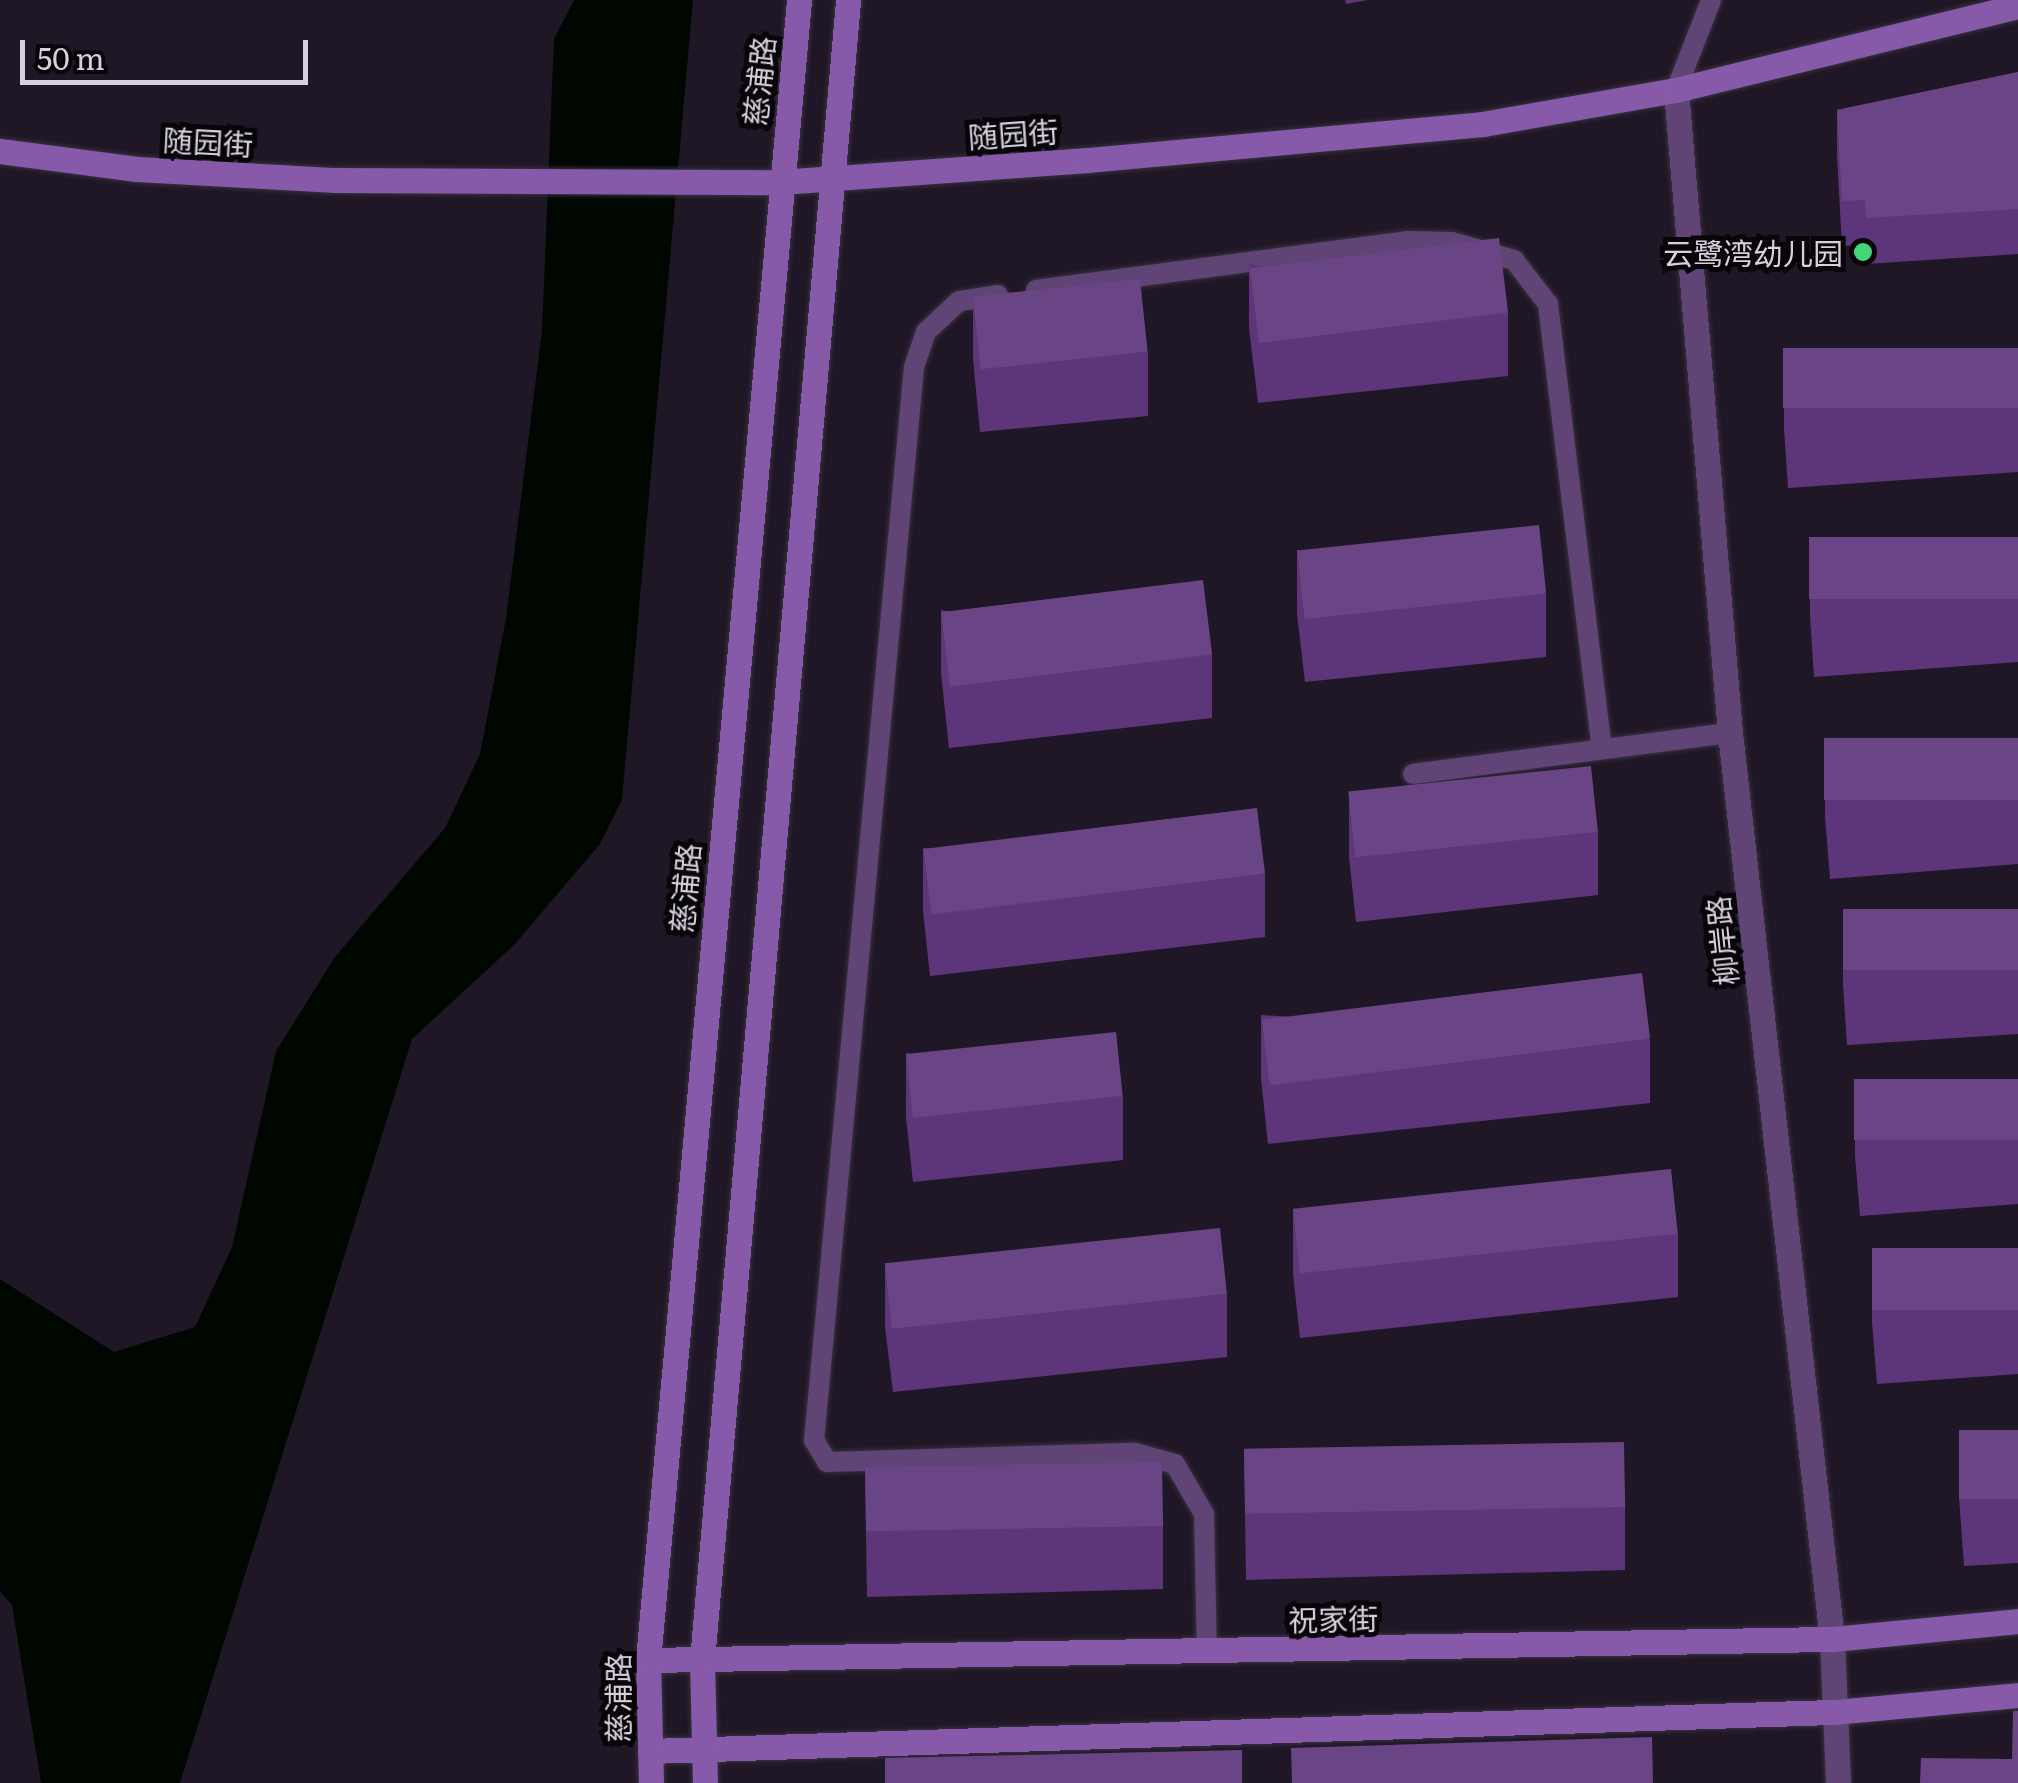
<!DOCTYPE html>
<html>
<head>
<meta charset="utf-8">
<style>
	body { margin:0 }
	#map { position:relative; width:2018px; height:1783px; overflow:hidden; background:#1f1726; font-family:Literata,"Noto Sans SC",serif }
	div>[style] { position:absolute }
	.water>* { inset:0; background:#000700 }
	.roads { filter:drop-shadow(0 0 2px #38313f) drop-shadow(0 0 2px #38313f) }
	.lane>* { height:20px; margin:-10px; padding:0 10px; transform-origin:10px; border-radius:10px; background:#5f4475 }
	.street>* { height:25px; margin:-12.5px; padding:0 12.5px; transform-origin:12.5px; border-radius:12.5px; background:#5f4475 }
	.secondary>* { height:25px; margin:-12.5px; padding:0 12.5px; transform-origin:12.5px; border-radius:12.5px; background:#865aa9 }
	.wall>* { inset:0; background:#5d357b }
	.building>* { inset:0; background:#6a4586; transform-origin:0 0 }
	.dots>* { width:28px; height:28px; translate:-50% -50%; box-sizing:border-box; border:5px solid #07050a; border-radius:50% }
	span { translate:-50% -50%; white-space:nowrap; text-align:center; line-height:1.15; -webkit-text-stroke:10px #07050a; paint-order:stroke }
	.street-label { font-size:30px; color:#d5d0db }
	.poi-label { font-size:30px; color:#d5d0db }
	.right { translate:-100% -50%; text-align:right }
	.scale { position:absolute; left:20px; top:40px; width:288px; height:45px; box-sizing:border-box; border:5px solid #d5d0db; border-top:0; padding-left:12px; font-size:30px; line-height:35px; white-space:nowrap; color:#d5d0db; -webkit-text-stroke:8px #07050a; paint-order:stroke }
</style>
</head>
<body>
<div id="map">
	<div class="water">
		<i style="clip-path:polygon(574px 0,693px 0,622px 800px,600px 844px,514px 945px,412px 1039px,180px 1783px,41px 1783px,12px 1605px,0 1591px,0 1279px,114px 1352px,195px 1327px,232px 1247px,276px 1051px,335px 957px,445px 828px,480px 754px,506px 618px,542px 330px,554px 39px)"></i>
	</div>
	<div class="roads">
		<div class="lane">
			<i style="left:1676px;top:90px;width:97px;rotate:-68.7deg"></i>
			<i style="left:1036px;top:290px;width:374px;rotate:-7.5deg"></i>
			<i style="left:1407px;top:241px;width:45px;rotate:1.3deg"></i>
			<i style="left:1452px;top:242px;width:65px;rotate:16.2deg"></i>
			<i style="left:1514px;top:260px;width:56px;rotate:52.3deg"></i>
			<i style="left:1548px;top:304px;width:448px;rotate:83.1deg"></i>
			<i style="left:998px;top:295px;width:39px;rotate:171deg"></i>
			<i style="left:959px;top:301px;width:45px;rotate:136.8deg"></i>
			<i style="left:926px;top:332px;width:37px;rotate:109deg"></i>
			<i style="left:914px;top:367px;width:1078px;rotate:95.32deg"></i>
			<i style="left:814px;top:1440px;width:26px;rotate:59deg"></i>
			<i style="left:827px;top:1462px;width:308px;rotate:-1.7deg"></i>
			<i style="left:1135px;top:1453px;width:41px;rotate:15.4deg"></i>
			<i style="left:1175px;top:1464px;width:58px;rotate:59.9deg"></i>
			<i style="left:1204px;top:1514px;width:139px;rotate:88.8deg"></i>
			<i style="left:1413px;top:774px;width:320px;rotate:-7.4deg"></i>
		</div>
		<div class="street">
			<i style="left:1676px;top:90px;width:645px;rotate:85.2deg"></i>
			<i style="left:1730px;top:733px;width:912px;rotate:83.58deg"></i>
			<i style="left:1832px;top:1639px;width:144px;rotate:87.6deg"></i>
		</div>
		<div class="secondary">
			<i style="left:0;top:151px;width:138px;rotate:7.5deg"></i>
			<i style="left:137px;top:169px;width:199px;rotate:3.2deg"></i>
			<i style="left:336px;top:180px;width:444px;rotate:0.3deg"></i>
			<i style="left:780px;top:182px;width:309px;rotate:-4.1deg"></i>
			<i style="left:1088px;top:160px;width:397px;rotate:-5.2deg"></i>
			<i style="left:1483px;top:124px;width:196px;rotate:-10deg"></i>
			<i style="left:1676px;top:90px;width:352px;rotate:-13.8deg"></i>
			<i style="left:648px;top:1660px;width:1184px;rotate:-1.02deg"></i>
			<i style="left:1832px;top:1639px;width:187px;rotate:-5.5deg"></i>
			<i style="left:650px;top:1751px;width:1186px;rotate:-1.89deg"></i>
			<i style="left:1835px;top:1712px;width:184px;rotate:-5.3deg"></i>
			<i style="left:651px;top:1783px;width:123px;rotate:-91.4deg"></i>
			<i style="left:648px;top:1660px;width:1667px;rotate:-84.8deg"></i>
			<i style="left:705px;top:1783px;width:123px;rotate:-91.4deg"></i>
			<i style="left:702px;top:1660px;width:1666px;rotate:-84.97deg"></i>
		</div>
	</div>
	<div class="wall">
		<i style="clip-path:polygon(1345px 0,1368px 0,1346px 4px)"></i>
		<i style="clip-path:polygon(2018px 72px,2018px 254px,1866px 264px,1865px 245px,1842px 246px,1837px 156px,1837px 110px)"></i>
		<i style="clip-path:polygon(1249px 264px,1508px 312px,1508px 376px,1258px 403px,1249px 328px)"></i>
		<i style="clip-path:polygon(973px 296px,1148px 352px,1148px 416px,980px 432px,973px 359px)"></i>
		<i style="clip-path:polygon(2018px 348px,2018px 472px,1788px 488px,1784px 428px,1784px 364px)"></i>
		<i style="clip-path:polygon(2018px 537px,2018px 662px,1814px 677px,1810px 616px,1810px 553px)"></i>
		<i style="clip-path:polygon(1297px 550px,1546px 594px,1546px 657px,1305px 682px,1297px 614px)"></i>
		<i style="clip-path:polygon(941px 610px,1212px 654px,1212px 718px,949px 748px,941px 673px)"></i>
		<i style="clip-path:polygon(2018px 738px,2018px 864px,1830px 879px,1825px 817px,1825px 754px)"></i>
		<i style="clip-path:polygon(1349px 793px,1598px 832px,1598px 895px,1356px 922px,1349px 857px)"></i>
		<i style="clip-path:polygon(923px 848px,1265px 874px,1265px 937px,930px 976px,923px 911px)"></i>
		<i style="clip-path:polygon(2018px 909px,2018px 1034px,1847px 1045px,1843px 985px,1843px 921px)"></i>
		<i style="clip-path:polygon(1261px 1015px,1650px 1039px,1650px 1103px,1268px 1144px,1261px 1079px)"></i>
		<i style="clip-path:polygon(906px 1053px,1123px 1096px,1123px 1160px,913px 1182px,906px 1117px)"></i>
		<i style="clip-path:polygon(2018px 1079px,2018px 1204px,1860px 1216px,1855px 1156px,1855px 1092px)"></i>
		<i style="clip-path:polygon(1293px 1210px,1678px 1234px,1678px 1297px,1300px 1338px,1293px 1274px)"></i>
		<i style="clip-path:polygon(2018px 1248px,2018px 1374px,1877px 1384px,1872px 1322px,1872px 1259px)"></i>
		<i style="clip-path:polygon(885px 1263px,1227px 1294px,1227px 1357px,893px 1392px,885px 1327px)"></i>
		<i style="clip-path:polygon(2018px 1430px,2018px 1563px,1964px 1566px,1959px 1497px,1959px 1434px)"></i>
		<i style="clip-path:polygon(1244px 1451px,1625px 1507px,1625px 1570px,1246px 1580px)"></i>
		<i style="clip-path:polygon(865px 1469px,1163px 1526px,1163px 1589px,867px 1597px)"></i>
	</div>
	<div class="building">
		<i style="clip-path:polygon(2018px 72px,2018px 209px,1866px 218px,1865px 200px,1842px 201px,1837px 110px)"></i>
		<i style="left:1499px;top:238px;width:75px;height:251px;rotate:83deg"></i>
		<i style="left:1140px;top:279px;width:73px;height:168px;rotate:84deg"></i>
		<i style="left:2018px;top:348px;width:60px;height:235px;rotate:90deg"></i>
		<i style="left:1539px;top:525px;width:69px;height:243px;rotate:84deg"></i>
		<i style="left:2018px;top:537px;width:62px;height:209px;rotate:90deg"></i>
		<i style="left:1203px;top:580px;width:75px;height:264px;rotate:83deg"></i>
		<i style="left:2018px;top:738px;width:62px;height:194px;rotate:90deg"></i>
		<i style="left:1591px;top:766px;width:66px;height:244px;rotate:84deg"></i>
		<i style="left:1257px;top:808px;width:66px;height:336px;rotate:83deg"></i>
		<i style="left:2018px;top:909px;width:61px;height:175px;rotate:90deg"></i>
		<i style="left:1642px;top:973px;width:66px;height:383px;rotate:83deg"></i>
		<i style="left:1116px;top:1032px;width:64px;height:211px;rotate:84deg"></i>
		<i style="left:2018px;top:1079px;width:61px;height:164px;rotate:90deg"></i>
		<i style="left:1671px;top:1169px;width:65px;height:380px;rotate:84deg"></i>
		<i style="left:1220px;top:1228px;width:66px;height:337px;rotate:84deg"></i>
		<i style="left:2018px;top:1248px;width:62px;height:146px;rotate:90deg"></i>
		<i style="left:2018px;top:1430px;width:69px;height:59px;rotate:90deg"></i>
		<i style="left:1624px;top:1442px;width:65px;height:380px;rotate:89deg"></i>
		<i style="left:1162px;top:1462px;width:64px;height:297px;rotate:89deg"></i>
		<i style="clip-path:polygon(2013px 1711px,2018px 1711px,2018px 1783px,1920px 1783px,1921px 1758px,2012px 1759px)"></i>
		<i style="clip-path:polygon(1652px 1737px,1653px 1783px,1292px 1783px,1291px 1748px)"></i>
		<i style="clip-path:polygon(1242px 1750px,1242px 1783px,885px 1783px,885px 1758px)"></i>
	</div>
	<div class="dots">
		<i style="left:1863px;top:252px;background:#44d77a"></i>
	</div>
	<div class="street-label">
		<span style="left:758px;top:81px;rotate:-84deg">慈浦路</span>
		<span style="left:1013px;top:133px;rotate:-4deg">随园街</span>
		<span style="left:208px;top:141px;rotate:3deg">随园街</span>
		<span style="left:684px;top:888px;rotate:-85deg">慈浦路</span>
		<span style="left:1721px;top:941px;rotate:-96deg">柳岸路</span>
		<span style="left:1333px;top:1618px;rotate:-1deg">祝家街</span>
		<span style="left:617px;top:1698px;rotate:-90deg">慈浦路</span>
	</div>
	<div class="poi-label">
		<span class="right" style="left:1843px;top:252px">云鹭湾幼儿园</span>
	</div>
	<div class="scale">50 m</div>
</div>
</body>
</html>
